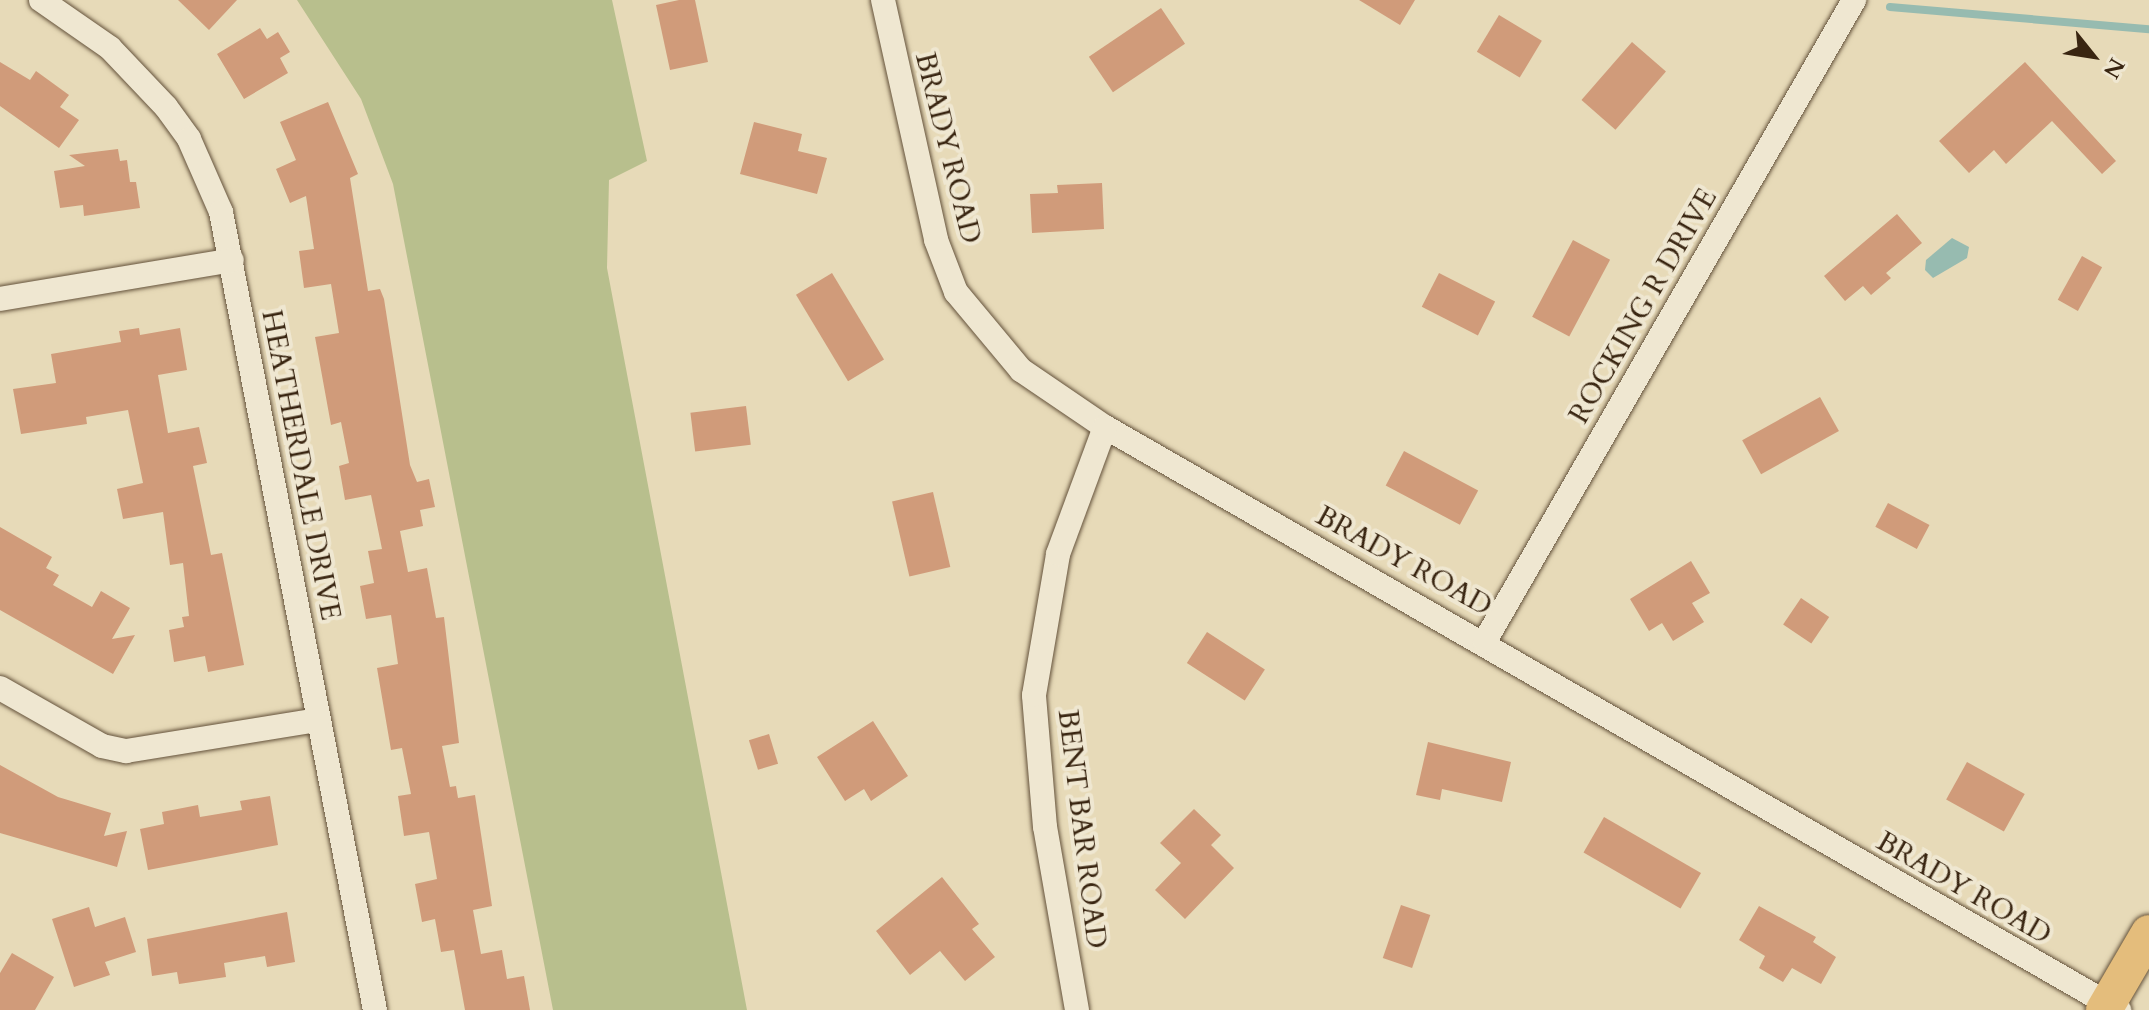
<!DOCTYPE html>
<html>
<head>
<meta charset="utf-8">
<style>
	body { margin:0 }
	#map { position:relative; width:2149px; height:1010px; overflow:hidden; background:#e7dab8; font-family:Cardo,serif }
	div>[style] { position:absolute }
	.green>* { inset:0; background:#b8bf8d }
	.water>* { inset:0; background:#97bbb0 }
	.stream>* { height:8px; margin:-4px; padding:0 4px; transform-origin:4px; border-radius:4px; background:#97bbb0 }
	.building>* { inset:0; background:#d09b7a; transform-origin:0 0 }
	.roads { filter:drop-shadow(0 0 2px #64523b) drop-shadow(0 0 2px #64523b) }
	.minor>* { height:24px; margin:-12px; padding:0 12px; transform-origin:12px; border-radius:12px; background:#efe7d1 }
	.primary>* { height:36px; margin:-18px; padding:0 18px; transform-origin:18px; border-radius:18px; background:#e4bd7c }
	span { translate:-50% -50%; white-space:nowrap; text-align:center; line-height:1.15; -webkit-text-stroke:8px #efe7d1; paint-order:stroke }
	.street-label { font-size:28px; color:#392511 }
	.north { position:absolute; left:2053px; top:16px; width:80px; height:80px; -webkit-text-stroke:6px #efe7d1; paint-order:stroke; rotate:120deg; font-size:22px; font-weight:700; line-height:32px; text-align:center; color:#392511 }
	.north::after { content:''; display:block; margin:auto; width:28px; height:36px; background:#392511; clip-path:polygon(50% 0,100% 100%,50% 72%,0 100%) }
</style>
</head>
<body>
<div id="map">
	<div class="green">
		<i style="clip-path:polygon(297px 0,612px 0,647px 161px,609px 180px,607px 268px,747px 1010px,553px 1010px,393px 184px,361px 99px)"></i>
	</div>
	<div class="water">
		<i style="clip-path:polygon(1952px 238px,1969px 247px,1967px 258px,1933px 278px,1925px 270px,1926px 260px)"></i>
	</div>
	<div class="stream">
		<i style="left:1890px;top:7px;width:260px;rotate:4.9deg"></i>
	</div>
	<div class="building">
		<i style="clip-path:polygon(178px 0,237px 0,209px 30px)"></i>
		<i style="clip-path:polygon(679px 0,695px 0,708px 62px,670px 70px,656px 5px)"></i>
		<i style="clip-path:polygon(1359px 0,1415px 0,1400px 25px)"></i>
		<i style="left:1161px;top:8px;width:43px;height:87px;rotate:56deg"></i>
		<i style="left:1499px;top:15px;width:50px;height:43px;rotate:31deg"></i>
		<i style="clip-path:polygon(260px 28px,267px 39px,278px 32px,290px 52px,280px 58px,288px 73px,244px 99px,217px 54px)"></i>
		<i style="left:1632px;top:42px;width:45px;height:77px;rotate:41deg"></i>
		<i style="clip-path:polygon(0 62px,30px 80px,36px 71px,69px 95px,60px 107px,79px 120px,59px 148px,0 106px)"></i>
		<i style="clip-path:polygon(2025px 62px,2116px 161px,2102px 174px,2052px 121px,2006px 164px,1994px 150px,1969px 173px,1939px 141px)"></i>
		<i style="clip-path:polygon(328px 102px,358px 174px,350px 178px,368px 291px,380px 289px,384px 299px,410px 465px,417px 482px,429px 479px,435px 507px,420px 510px,423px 526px,400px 531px,408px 572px,427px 568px,436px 618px,444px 617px,459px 743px,442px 746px,450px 787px,456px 786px,458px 798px,475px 795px,492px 906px,473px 910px,481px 954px,502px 950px,507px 979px,524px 976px,530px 1010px,465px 1010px,454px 950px,441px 952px,435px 919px,422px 922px,415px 884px,437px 879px,429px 832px,404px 836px,398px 796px,411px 794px,402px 748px,391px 750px,377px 668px,398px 664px,391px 615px,366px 619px,360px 586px,374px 583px,368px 551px,382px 549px,371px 495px,345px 500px,339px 466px,349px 463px,341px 422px,331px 425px,315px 337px,339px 333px,331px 284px,304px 288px,299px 251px,314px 249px,306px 196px,290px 203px,276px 169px,296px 160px,280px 122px)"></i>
		<i style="clip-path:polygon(754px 122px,802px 134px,798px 151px,827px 158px,817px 194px,740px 174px)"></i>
		<i style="clip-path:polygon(118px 149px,120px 161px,127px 160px,130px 182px,136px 182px,140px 208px,84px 216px,83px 205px,60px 208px,54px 171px,85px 166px,69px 155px)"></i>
		<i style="clip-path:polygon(1102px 183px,1104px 229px,1032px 233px,1030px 194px,1058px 193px,1057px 185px)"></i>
		<i style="clip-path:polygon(1897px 214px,1922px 243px,1886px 273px,1891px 278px,1871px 295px,1863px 286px,1845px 301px,1824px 276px)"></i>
		<i style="left:1573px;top:240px;width:42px;height:87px;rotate:28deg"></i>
		<i style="left:2082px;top:256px;width:23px;height:50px;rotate:29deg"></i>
		<i style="left:832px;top:273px;width:101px;height:42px;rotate:59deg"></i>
		<i style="left:1439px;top:273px;width:63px;height:38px;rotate:27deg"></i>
		<i style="clip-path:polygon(139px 328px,140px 335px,180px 328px,187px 370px,158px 375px,168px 433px,199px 427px,207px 463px,193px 466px,211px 555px,222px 553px,244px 665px,208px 672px,205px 656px,174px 662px,169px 630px,184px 627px,182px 617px,189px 616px,183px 563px,170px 565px,163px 512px,123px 519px,117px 489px,143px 483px,128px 410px,86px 417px,87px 424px,21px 434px,13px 389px,56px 383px,51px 354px,121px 342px,119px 331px)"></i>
		<i style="left:1820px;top:397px;width:39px;height:89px;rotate:61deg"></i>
		<i style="left:746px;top:406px;width:39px;height:56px;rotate:83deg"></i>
		<i style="left:1404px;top:451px;width:84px;height:39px;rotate:28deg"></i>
		<i style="left:933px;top:492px;width:77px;height:42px;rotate:77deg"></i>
		<i style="left:1888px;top:503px;width:47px;height:27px;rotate:28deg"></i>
		<i style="clip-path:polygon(0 527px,52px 557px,46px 568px,59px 575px,53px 585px,92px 607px,101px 591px,130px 608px,112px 639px,135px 635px,113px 674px,0 610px)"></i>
		<i style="clip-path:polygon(1691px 561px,1710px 593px,1692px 603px,1704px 622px,1673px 641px,1662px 623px,1649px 631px,1630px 599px)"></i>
		<i style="left:1801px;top:598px;width:34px;height:32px;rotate:34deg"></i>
		<i style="left:1207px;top:632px;width:69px;height:37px;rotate:33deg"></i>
		<i style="clip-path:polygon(873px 721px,908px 776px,871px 801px,864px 789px,845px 801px,817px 757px)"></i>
		<i style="left:769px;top:734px;width:31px;height:21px;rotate:73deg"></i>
		<i style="clip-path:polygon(1428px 742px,1511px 762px,1502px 802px,1442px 789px,1440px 800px,1416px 795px)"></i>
		<i style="left:1967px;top:762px;width:66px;height:43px;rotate:29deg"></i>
		<i style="clip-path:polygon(0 765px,58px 797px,111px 813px,104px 836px,127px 831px,117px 867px,0 833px)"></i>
		<i style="clip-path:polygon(270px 796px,278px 845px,148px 870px,140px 829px,164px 824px,162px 812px,198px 805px,200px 817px,242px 810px,240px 801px)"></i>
		<i style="clip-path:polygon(1194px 809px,1221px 835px,1211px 845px,1234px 868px,1185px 919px,1155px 890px,1181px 863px,1160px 843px)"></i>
		<i style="left:1604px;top:817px;width:112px;height:41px;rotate:30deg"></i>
		<i style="clip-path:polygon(942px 877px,979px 924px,972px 929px,995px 957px,965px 981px,940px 951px,910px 975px,876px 931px)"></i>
		<i style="left:1401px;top:905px;width:31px;height:56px;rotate:19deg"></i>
		<i style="clip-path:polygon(1759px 906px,1816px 937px,1813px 942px,1836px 957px,1821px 984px,1792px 968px,1783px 982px,1759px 968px,1765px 956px,1739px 940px)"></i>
		<i style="clip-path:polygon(89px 907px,95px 927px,125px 917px,136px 952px,105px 962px,110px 975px,74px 987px,52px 919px)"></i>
		<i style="clip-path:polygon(287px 912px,295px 962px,267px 967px,265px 956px,224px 963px,226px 977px,179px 984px,177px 972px,152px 976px,147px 939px)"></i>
		<i style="clip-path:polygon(12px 953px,54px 977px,35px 1010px,0 1010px,0 973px)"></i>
	</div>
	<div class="roads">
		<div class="minor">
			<i style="left:41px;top:0;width:84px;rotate:34.8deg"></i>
			<i style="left:110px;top:48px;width:81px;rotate:46.5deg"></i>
			<i style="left:166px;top:107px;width:39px;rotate:54deg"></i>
			<i style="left:189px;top:139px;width:80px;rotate:66.3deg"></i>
			<i style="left:221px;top:212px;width:813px;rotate:79.08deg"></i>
			<i style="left:883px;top:0;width:246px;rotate:77.5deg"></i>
			<i style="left:936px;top:240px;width:56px;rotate:69deg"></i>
			<i style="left:956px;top:292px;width:102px;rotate:50.2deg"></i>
			<i style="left:1021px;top:370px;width:102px;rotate:34.2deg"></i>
			<i style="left:1105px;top:427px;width:1170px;rotate:29.9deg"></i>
			<i style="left:0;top:299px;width:235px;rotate:-9.5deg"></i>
			<i style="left:1485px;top:641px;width:740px;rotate:-60.07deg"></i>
			<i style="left:0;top:688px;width:117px;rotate:29.6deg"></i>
			<i style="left:102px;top:746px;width:25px;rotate:12deg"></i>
			<i style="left:126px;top:751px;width:194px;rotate:-9.2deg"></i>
			<i style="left:1077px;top:1010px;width:186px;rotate:-99.9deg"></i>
			<i style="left:1045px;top:827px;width:132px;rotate:-94.8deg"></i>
			<i style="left:1034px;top:695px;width:143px;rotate:-80.3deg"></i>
			<i style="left:1058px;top:554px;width:135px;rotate:-69.7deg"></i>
		</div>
		<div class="primary">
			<i style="left:2104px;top:1010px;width:89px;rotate:-59.7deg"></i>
		</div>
	</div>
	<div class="street-label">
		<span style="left:948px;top:148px;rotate:76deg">BRADY ROAD</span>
		<span style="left:1643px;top:306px;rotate:-60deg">ROCKING R DRIVE</span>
		<span style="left:301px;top:465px;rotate:79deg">HEATHERDALE DRIVE</span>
		<span style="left:1404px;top:561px;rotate:29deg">BRADY ROAD</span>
		<span style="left:1082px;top:829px;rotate:83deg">BENT BAR ROAD</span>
		<span style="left:1964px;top:888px;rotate:30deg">BRADY ROAD</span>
	</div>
	<div class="north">N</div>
</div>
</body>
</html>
